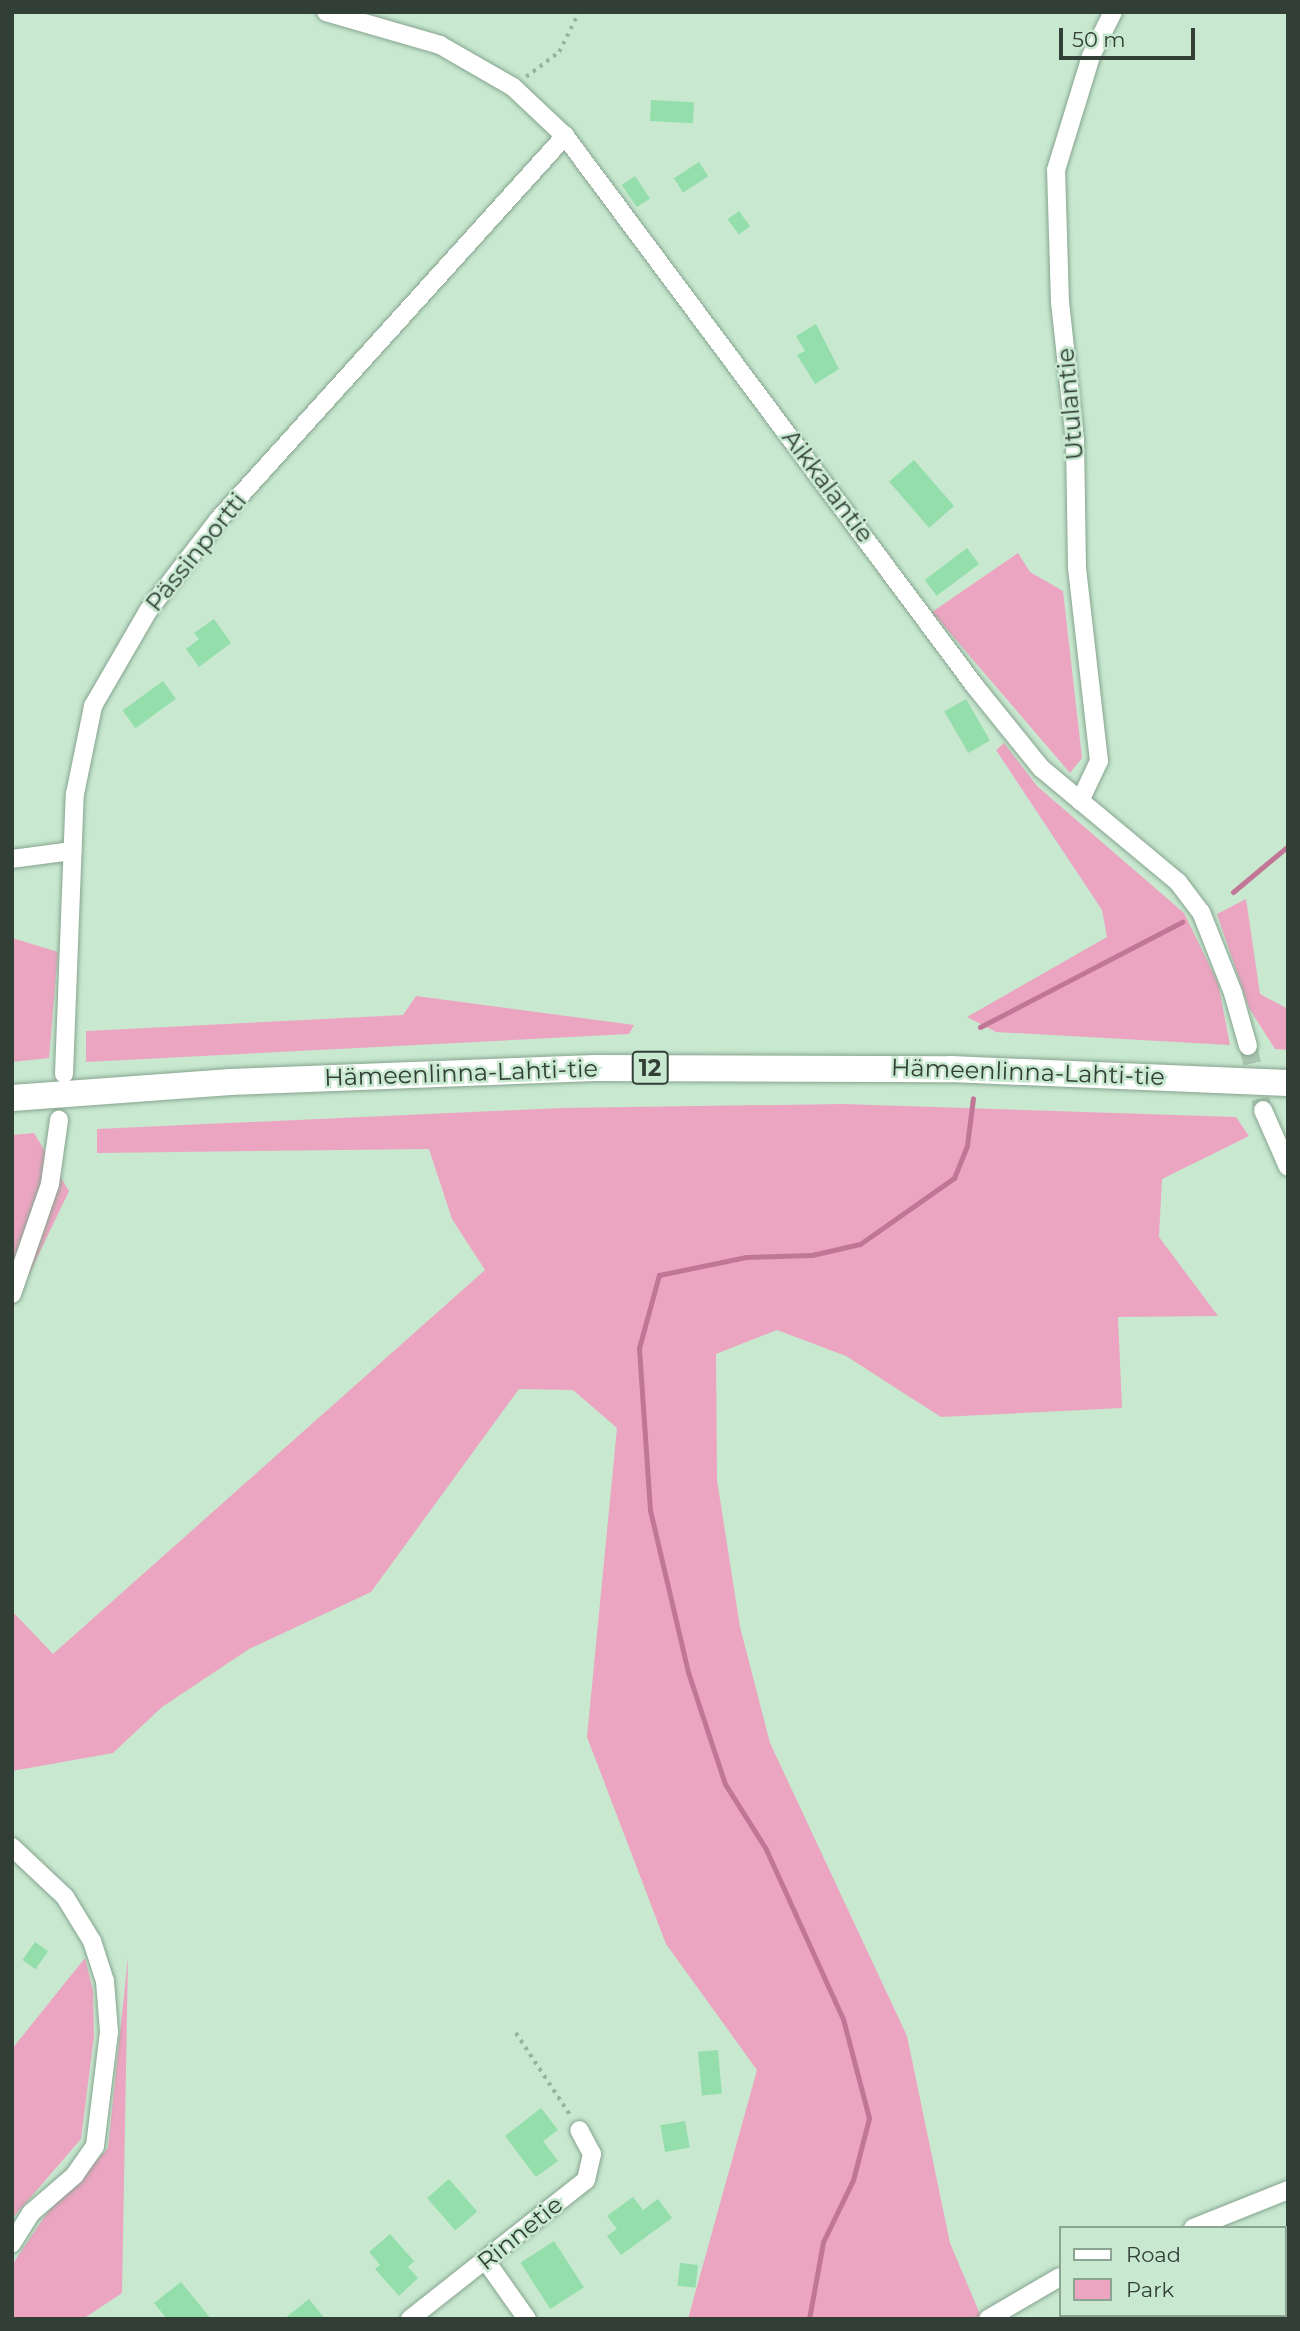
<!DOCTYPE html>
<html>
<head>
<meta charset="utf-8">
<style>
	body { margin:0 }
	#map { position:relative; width:1300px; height:2331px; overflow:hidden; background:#c8e8d0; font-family:Montserrat,sans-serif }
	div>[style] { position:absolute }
	.green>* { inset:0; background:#eca5c1 }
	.stream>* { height:5px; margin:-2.5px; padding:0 2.5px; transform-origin:2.5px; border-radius:2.5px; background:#c27695 }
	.building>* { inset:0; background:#94deab; transform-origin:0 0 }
	.minor-tunnel>* { height:18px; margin-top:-9px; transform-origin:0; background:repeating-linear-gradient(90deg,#aac6b1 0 18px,transparent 0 27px) }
	.path>* { height:3.5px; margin-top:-1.75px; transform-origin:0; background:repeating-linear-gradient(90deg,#99b3a0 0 3.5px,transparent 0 8.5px) }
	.roads { filter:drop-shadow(0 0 2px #86a48e) drop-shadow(0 0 2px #86a48e) }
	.minor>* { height:18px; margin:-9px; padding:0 9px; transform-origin:9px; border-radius:9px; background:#fff }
	.highway>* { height:26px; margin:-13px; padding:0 13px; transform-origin:13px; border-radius:13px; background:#fff }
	span { translate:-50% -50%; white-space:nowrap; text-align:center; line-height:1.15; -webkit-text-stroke:5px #c8e8d0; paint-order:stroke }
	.shield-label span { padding:2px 5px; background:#c8e8d0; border:2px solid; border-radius:5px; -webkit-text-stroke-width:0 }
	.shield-label { font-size:23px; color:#323f36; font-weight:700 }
	.street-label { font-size:24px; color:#323f36 }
	.frame { position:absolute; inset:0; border:14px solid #323f36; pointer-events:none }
	.legend { position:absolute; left:1059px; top:2226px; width:228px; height:91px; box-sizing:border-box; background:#c8e8d0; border:2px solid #8ca492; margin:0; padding:9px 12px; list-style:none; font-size:21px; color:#323f36 }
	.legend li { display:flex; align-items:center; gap:14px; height:35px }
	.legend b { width:35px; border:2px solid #8ca492 }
	.scale { position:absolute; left:1059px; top:28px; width:136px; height:32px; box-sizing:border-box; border:4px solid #323f36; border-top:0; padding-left:9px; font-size:21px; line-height:24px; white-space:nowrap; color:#323f36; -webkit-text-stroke:5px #c8e8d0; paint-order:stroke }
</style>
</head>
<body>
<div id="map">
	<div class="green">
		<i style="clip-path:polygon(1018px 553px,1030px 572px,1063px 591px,1082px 758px,1070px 773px,932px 612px)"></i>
		<i style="clip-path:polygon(1004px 743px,1037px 786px,1184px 913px,1218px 983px,1230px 1045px,996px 1032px,967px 1017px,1107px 937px,1102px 910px,996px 750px)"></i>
		<i style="clip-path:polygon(1246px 899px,1260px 994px,1288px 1009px,1288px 1050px,1275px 1049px,1249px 1008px,1217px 914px)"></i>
		<i style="clip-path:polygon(12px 938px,58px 952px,49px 1058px,12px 1062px)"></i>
		<i style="clip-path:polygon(416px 996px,634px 1025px,629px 1034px,86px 1062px,86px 1031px,403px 1015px)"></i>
		<i style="clip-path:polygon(843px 1104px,1236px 1117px,1249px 1136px,1162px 1179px,1159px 1237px,1218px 1316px,1118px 1317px,1122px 1408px,941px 1417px,846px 1356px,777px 1330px,716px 1354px,717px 1480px,740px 1627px,770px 1743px,907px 2036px,950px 2243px,982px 2319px,688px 2319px,757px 2070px,666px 1944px,587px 1737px,617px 1428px,573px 1390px,519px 1389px,371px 1592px,249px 1649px,162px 1707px,113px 1753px,12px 1771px,12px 1611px,53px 1654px,485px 1270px,452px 1219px,429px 1149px,97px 1153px,97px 1129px,562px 1108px)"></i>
		<i style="clip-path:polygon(34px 1133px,69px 1191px,12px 1310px,12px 1135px)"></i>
		<i style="clip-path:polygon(128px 1957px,122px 2293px,83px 2319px,12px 2319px,12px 2265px,47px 2213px,108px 2148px)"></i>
		<i style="clip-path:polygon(85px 1958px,93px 1991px,94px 2036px,81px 2139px,12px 2219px,12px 2049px)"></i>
	</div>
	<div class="stream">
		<i style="left:1233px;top:892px;width:72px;rotate:-39.9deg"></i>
		<i style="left:980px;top:1027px;width:228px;rotate:-27.5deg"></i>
		<i style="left:809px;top:2319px;width:78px;rotate:-79.7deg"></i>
		<i style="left:823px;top:2242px;width:69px;rotate:-64.2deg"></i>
		<i style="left:853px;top:2180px;width:64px;rotate:-75.5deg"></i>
		<i style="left:869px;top:2118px;width:102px;rotate:-104.7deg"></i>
		<i style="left:843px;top:2019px;width:187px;rotate:-114.4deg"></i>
		<i style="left:766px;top:1849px;width:77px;rotate:-122.2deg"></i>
		<i style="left:725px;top:1784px;width:118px;rotate:-108.3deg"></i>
		<i style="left:688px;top:1672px;width:166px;rotate:-103.2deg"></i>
		<i style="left:650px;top:1510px;width:162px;rotate:-93.9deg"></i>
		<i style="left:639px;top:1348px;width:76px;rotate:-74.7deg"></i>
		<i style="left:659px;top:1275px;width:89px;rotate:-11.7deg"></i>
		<i style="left:746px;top:1257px;width:66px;rotate:-1.7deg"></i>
		<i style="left:812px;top:1255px;width:49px;rotate:-12.9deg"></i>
		<i style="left:860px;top:1244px;width:115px;rotate:-35.1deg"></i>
		<i style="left:954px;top:1178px;width:35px;rotate:-68deg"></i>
		<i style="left:967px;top:1145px;width:47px;rotate:-82.7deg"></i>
	</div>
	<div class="building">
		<i style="left:651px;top:100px;width:43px;height:21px;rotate:3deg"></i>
		<i style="left:699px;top:162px;width:17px;height:30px;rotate:57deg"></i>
		<i style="left:635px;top:176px;width:27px;height:16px;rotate:56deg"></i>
		<i style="left:739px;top:211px;width:19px;height:14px;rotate:54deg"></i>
		<i style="clip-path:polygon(816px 324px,839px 369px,815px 384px,797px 355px,805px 351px,796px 336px)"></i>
		<i style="left:914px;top:460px;width:61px;height:33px;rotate:49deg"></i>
		<i style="left:967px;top:548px;width:20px;height:53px;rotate:53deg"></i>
		<i style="clip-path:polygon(214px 619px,231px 643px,199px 667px,186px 649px,199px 639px,194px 633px)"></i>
		<i style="left:163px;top:681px;width:22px;height:50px;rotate:54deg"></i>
		<i style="left:966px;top:699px;width:48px;height:25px;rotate:60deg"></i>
		<i style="left:35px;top:1942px;width:16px;height:22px;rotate:35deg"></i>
		<i style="left:718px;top:2050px;width:44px;height:20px;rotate:85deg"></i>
		<i style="clip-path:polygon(541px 2108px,558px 2130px,543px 2141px,558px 2161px,536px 2177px,505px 2136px)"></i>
		<i style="left:685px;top:2121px;width:27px;height:25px;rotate:80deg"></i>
		<i style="left:449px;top:2179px;width:43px;height:29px;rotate:49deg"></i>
		<i style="clip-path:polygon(633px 2197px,643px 2210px,658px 2199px,672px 2218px,621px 2255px,607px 2236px,617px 2229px,607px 2216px)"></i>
		<i style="clip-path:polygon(390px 2234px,414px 2261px,408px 2267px,418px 2278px,399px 2296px,375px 2269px,380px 2265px,369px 2252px)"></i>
		<i style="left:554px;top:2241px;width:55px;height:40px;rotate:57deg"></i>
		<i style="left:680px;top:2263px;width:18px;height:23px;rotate:6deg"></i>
		<i style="clip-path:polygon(181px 2282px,211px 2319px,167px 2319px,154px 2303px)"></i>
		<i style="clip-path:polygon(309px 2299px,325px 2319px,284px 2319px)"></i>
	</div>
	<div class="minor-tunnel">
		<i style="left:1248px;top:1046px;width:66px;rotate:76.8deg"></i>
	</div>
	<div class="path">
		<i style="left:526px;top:77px;width:41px;rotate:-37.1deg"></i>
		<i style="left:559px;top:52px;width:45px;rotate:-63.4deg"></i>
		<i style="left:516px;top:2033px;width:100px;rotate:56.5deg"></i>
	</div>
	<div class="roads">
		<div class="minor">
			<i style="left:326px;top:12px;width:119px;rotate:16.1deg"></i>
			<i style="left:440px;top:45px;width:84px;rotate:29.9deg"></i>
			<i style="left:513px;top:87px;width:71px;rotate:43.3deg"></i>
			<i style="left:565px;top:136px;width:685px;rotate:53.31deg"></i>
			<i style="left:974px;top:685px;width:107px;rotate:51.1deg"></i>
			<i style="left:1041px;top:768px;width:178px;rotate:39.8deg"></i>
			<i style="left:1178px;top:882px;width:38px;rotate:53deg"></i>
			<i style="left:1201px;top:912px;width:87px;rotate:68.4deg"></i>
			<i style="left:1233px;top:993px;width:55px;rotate:74.2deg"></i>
			<i style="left:1080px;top:801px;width:44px;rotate:-64.6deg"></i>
			<i style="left:1099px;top:761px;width:195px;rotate:-96.5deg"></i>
			<i style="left:1077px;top:567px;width:127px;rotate:-90.9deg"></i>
			<i style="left:1075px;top:440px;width:138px;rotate:-96.2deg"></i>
			<i style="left:1060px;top:303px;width:133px;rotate:-91.7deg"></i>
			<i style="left:1056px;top:170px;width:119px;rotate:-72.9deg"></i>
			<i style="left:1091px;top:56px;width:49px;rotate:-63.4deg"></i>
			<i style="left:12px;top:859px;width:61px;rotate:-7.6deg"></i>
			<i style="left:64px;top:1074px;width:280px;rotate:-87.8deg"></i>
			<i style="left:75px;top:794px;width:90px;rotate:-78.4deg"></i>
			<i style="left:93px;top:706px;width:110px;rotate:-59.9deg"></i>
			<i style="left:148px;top:611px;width:115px;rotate:-52.4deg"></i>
			<i style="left:218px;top:520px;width:518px;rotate:-47.9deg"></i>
			<i style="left:1263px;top:1110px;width:62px;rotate:66.3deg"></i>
			<i style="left:12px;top:1294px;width:116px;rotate:-70.9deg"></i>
			<i style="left:50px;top:1184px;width:65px;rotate:-82deg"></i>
			<i style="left:12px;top:1847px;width:73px;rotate:43.3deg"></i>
			<i style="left:65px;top:1897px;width:52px;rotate:58.5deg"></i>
			<i style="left:92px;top:1941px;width:42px;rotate:72deg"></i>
			<i style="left:105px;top:1981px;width:51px;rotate:85.5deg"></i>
			<i style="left:109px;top:2032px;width:115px;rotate:97deg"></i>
			<i style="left:95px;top:2146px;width:35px;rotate:125deg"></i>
			<i style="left:75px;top:2175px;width:58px;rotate:139.2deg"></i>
			<i style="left:31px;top:2213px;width:36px;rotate:122deg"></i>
			<i style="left:1193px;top:2228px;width:102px;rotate:-21.8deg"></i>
			<i style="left:486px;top:2261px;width:71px;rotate:54.7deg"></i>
			<i style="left:410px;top:2319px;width:224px;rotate:-38.3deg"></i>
			<i style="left:586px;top:2180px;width:27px;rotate:-77deg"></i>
			<i style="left:592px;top:2154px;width:27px;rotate:-118deg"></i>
			<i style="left:988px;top:2319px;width:83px;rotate:-30.3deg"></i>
		</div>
		<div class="highway">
			<i style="left:12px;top:1098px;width:219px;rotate:-4.2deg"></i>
			<i style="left:230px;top:1082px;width:365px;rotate:-2.2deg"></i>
			<i style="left:595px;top:1068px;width:356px;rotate:0.2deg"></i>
			<i style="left:951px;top:1069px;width:337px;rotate:2.4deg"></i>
		</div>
	</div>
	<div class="shield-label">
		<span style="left:650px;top:1068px">12</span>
	</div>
	<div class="street-label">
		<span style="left:1070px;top:404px;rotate:-95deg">Utulantie</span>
		<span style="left:828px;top:486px;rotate:53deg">Aikkalantie</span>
		<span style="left:196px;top:552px;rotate:-51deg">Pässinportti</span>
		<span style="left:1028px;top:1072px;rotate:2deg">Hämeenlinna-Lahti-tie</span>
		<span style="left:461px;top:1073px;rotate:-2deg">Hämeenlinna-Lahti-tie</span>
		<span style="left:520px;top:2233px;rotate:-39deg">Rinnetie</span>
	</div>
	<div class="frame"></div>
	<ul class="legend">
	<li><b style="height:9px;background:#fff"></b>Road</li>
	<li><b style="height:19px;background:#eca5c1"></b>Park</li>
	</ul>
	<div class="scale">50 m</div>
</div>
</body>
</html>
